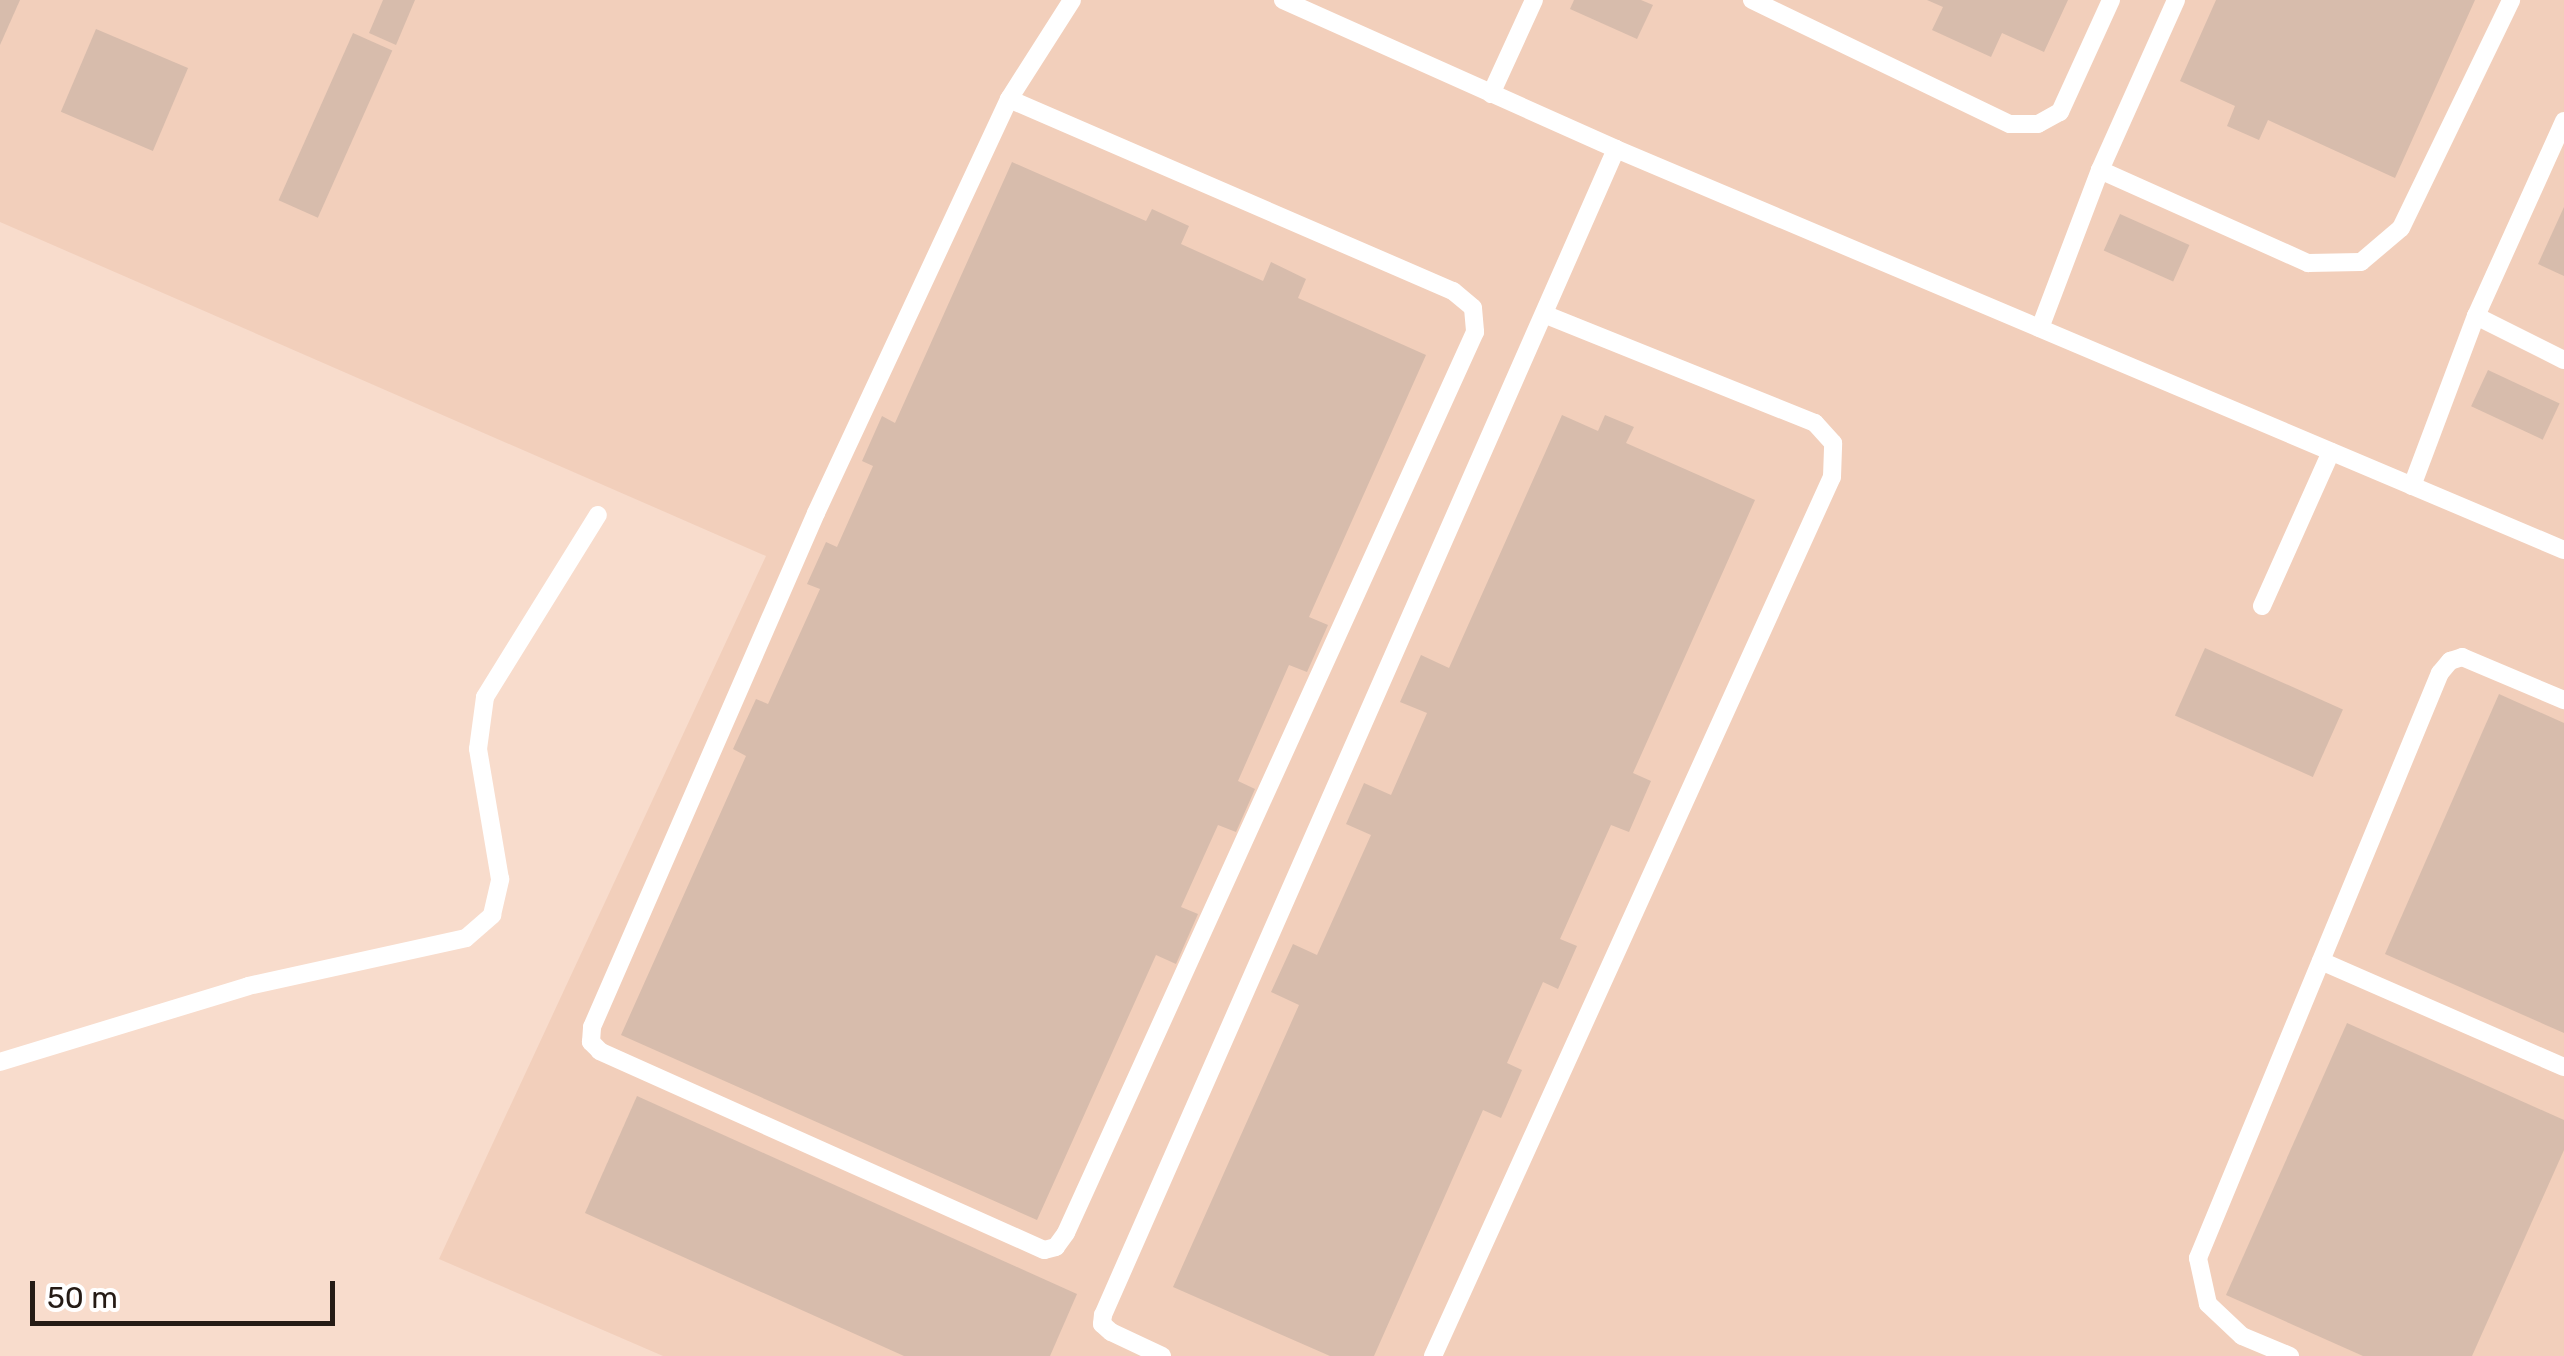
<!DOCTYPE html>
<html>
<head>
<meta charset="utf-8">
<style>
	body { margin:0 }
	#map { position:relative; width:2564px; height:1356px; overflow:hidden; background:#f8dccc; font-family:Rubik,sans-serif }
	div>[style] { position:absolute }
	.built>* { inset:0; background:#f2cfbb }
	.building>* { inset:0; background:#d7bcac; transform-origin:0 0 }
	.lane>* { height:18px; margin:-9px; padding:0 9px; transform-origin:9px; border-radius:9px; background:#fff }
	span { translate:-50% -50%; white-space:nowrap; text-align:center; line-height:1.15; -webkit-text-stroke:10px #fff; paint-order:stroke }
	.scale { position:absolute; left:30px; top:1281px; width:305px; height:45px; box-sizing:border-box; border:5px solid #251b15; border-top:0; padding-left:12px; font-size:30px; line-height:35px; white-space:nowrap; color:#251b15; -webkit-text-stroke:8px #fff; paint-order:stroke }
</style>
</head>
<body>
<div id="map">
	<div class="built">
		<i style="clip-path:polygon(0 0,2564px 0,2564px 1356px,663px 1356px,439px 1259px,766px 556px,0 222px)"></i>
	</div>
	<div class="building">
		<i style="clip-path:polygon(0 0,20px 0,0 45px)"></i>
		<i style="clip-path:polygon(383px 0,415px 0,396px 45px,369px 33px)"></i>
		<i style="clip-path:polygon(1574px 0,1641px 0,1653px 5px,1637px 39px,1570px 9px)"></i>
		<i style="clip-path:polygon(1927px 0,2068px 0,2044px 52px,2002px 33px,1991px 57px,1932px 30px,1943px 7px)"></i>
		<i style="clip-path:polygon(2216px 0,2475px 0,2395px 178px,2268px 120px,2259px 140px,2227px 126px,2235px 106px,2180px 81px)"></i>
		<i style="left:96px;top:29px;width:100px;height:90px;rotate:23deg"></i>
		<i style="left:353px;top:33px;width:43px;height:183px;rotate:24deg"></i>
		<i style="clip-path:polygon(1012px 162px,1146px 221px,1152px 209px,1189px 226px,1181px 244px,1263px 281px,1271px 262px,1306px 279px,1298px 298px,1426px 355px,1309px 617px,1328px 625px,1307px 672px,1289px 665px,1238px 781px,1255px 789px,1236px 832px,1218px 825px,1181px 907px,1198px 914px,1176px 964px,1156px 955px,1037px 1220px,621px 1035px,746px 756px,733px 749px,756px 699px,768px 704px,820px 589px,807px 584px,826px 542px,837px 547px,873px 466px,862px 461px,882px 416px,895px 423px)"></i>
		<i style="clip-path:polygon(2564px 207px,2564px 276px,2538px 264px)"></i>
		<i style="left:2120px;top:214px;width:76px;height:40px;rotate:24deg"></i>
		<i style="left:2488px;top:370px;width:79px;height:40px;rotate:25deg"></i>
		<i style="clip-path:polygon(1562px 415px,1598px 431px,1605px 415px,1634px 427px,1626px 443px,1755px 500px,1633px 773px,1651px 781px,1629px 832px,1611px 825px,1560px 939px,1577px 946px,1558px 989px,1543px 982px,1507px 1063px,1522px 1070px,1501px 1118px,1483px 1110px,1374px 1356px,1330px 1356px,1173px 1287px,1299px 1005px,1271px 992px,1293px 944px,1317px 955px,1371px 835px,1346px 824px,1364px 783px,1391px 795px,1427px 713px,1400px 702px,1421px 655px,1449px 668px)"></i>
		<i style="left:2205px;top:648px;width:151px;height:74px;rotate:24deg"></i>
		<i style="clip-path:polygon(2499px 694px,2564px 723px,2564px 1033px,2385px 954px)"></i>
		<i style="clip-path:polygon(2347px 1023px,2564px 1120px,2564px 1150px,2472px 1356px,2363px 1356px,2226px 1295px)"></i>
		<i style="clip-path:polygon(637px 1096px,1077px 1294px,1050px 1356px,904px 1356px,585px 1213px)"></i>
	</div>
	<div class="lane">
		<i style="left:1283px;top:0;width:365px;rotate:24.1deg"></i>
		<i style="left:1616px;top:149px;width:1029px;rotate:22.93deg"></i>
		<i style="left:1752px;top:0;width:286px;rotate:25.7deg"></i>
		<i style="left:2010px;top:124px;width:28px"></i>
		<i style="left:2038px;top:124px;width:25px;rotate:-29deg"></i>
		<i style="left:2060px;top:112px;width:123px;rotate:-65.5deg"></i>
		<i style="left:1491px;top:94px;width:103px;rotate:-65.4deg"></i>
		<i style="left:1009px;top:99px;width:484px;rotate:23.4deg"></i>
		<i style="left:1453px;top:291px;width:26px;rotate:40deg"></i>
		<i style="left:1473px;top:308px;width:24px;rotate:85deg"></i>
		<i style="left:1475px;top:332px;width:989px;rotate:114.42deg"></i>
		<i style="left:1066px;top:1233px;width:17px;rotate:126deg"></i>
		<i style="left:1056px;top:1247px;width:12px;rotate:166deg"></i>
		<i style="left:1044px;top:1250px;width:487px;rotate:-155.9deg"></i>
		<i style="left:600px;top:1051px;width:13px;rotate:-135deg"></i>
		<i style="left:591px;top:1042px;width:15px;rotate:-86deg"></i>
		<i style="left:592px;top:1027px;width:561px;rotate:-66.45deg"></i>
		<i style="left:816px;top:513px;width:457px;rotate:-65deg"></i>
		<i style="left:1009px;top:99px;width:117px;rotate:-57.5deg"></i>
		<i style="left:2100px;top:170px;width:228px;rotate:24.1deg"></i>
		<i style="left:2308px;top:263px;width:53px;rotate:-1.1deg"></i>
		<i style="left:2361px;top:262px;width:52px;rotate:-40.4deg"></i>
		<i style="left:2401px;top:228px;width:253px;rotate:-64.2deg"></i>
		<i style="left:2476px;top:316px;width:98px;rotate:26.6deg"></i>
		<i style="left:2040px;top:328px;width:169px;rotate:-69.2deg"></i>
		<i style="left:2100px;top:170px;width:186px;rotate:-65.9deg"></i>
		<i style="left:2412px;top:486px;width:182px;rotate:-69.4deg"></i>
		<i style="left:2476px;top:316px;width:214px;rotate:-65.7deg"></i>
		<i style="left:2262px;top:606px;width:169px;rotate:-65.9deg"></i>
		<i style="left:2321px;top:961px;width:265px;rotate:23.6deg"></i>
		<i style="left:0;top:1062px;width:259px;rotate:-17deg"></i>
		<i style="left:248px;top:986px;width:223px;rotate:-12.4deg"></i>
		<i style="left:466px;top:938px;width:35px;rotate:-41deg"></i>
		<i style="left:492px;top:915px;width:37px;rotate:-77deg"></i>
		<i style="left:500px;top:879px;width:132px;rotate:-99.6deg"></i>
		<i style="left:478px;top:749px;width:52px;rotate:-82.3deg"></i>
		<i style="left:485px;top:697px;width:214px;rotate:-58.2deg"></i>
		<i style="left:1162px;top:1356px;width:56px;rotate:-154.8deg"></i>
		<i style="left:1111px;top:1332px;width:12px;rotate:-138deg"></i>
		<i style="left:1102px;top:1324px;width:9px;rotate:-84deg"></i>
		<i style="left:1103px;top:1315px;width:1274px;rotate:-66.25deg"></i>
		<i style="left:1433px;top:1356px;width:965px;rotate:-65.59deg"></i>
		<i style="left:1832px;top:477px;width:34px;rotate:-88deg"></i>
		<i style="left:1833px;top:443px;width:27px;rotate:-132deg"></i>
		<i style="left:1815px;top:423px;width:290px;rotate:-158.1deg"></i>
		<i style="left:2290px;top:1356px;width:52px;rotate:-157.4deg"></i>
		<i style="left:2242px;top:1336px;width:47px;rotate:-136.7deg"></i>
		<i style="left:2208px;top:1304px;width:47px;rotate:-102.3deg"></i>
		<i style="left:2198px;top:1258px;width:633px;rotate:-67.53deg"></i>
		<i style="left:2440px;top:673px;width:16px;rotate:-50deg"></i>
		<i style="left:2450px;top:661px;width:13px;rotate:-18deg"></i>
		<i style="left:2462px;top:657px;width:111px;rotate:22.9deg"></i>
	</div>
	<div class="scale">50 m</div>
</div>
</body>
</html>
